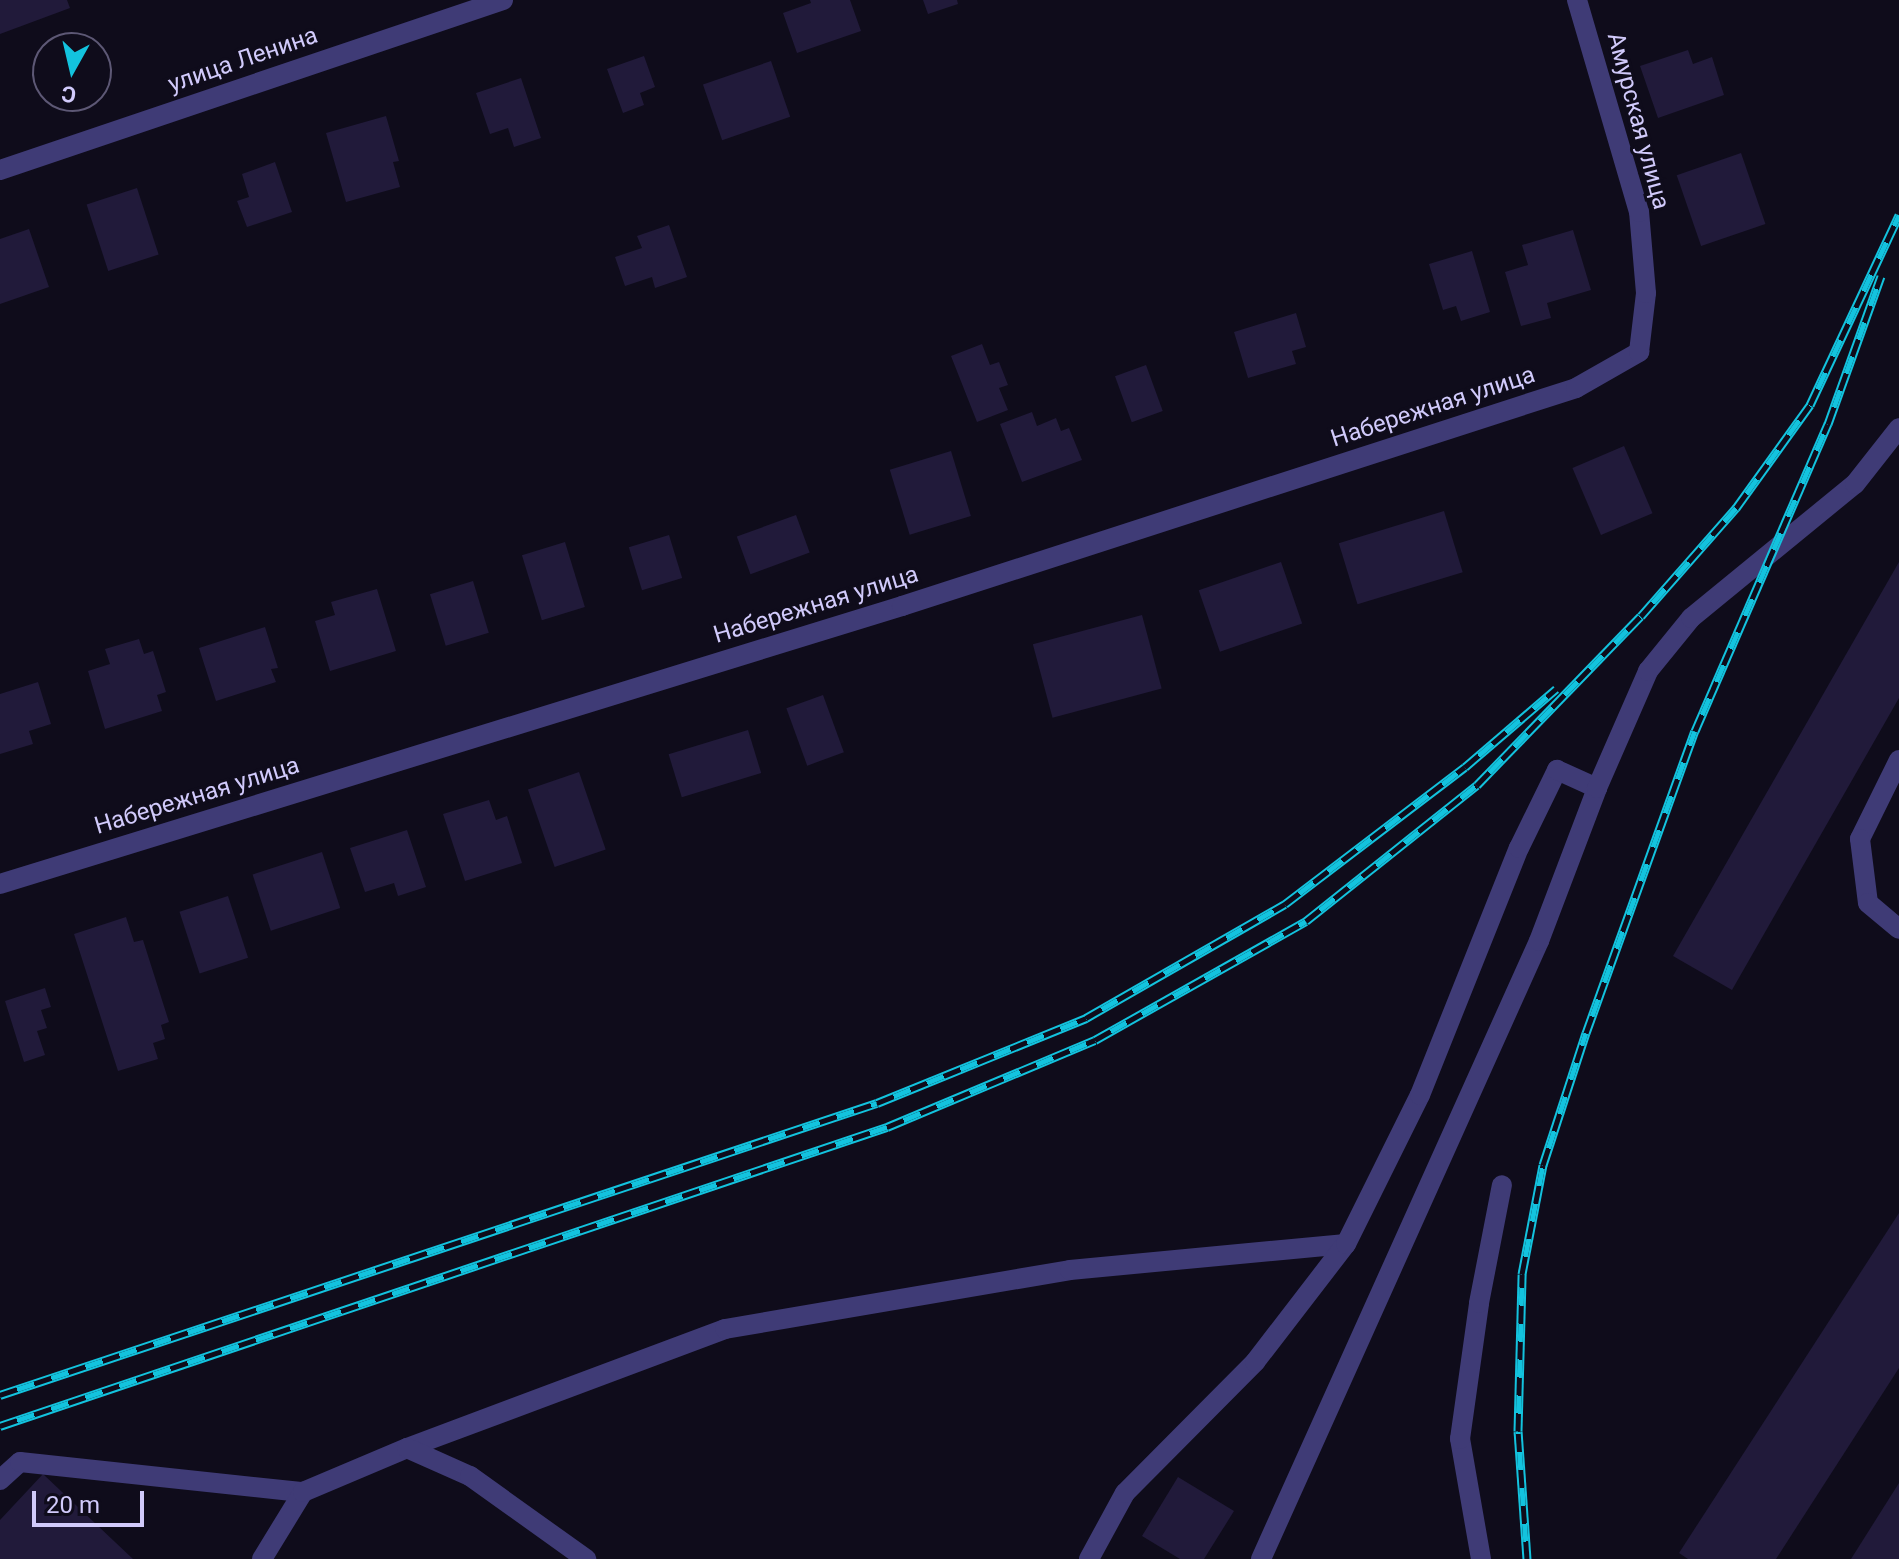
<!DOCTYPE html>
<html>
<head>
<meta charset="utf-8">
<style>
	body { margin:0 }
	#map { position:relative; width:1899px; height:1559px; overflow:hidden; background:#0f0c1b; font-family:Roboto,sans-serif }
	div>[style] { position:absolute }
	.building>* { inset:0; background:#211a3a; transform-origin:0 0 }
	.lane>* { height:20px; margin:-10px; padding:0 10px; transform-origin:10px; border-radius:10px; background:#3f3b76 }
	.street>* { height:20px; margin:-10px; padding:0 10px; transform-origin:10px; border-radius:10px; background:#3f3b76 }
	.rail>* { height:9px; margin-top:-4.5px; transform-origin:0; background:repeating-linear-gradient(90deg,#0f0c1b 0 18px,#13c3de 0 36px); box-sizing:border-box; border-block:2px solid #13c3de }
	span { translate:-50% -50%; white-space:nowrap; text-align:center; line-height:1.15; -webkit-text-stroke:6px #0f0c1b; paint-order:stroke }
	.street-label { font-size:24px; color:#d1cafb }
	.north { position:absolute; left:32px; top:32px; width:80px; height:80px; box-sizing:border-box; background:#0f0c1b; border:2px solid #5d5875; border-radius:50%; rotate:188deg; font-size:22px; font-weight:700; line-height:32px; text-align:center; color:#d1cafb }
	.north::after { content:''; display:block; margin:auto; width:28px; height:36px; background:#13c3de; clip-path:polygon(50% 0,100% 100%,50% 72%,0 100%) }
	.scale { position:absolute; left:32px; top:1491px; width:112px; height:36px; box-sizing:border-box; border:4px solid #d1cafb; border-top:0; padding-left:10px; font-size:24px; line-height:28px; white-space:nowrap; color:#d1cafb; -webkit-text-stroke:6px #0f0c1b; paint-order:stroke }
</style>
</head>
<body>
<div id="map">
	<div class="building">
		<i style="clip-path:polygon(0 0,67px 0,70px 8px,0 34px)"></i>
		<i style="clip-path:polygon(810px 0,850px 0,861px 31px,797px 53px,783px 13px,811px 3px)"></i>
		<i style="clip-path:polygon(923px 0,957px 0,958px 4px,928px 14px)"></i>
		<i style="clip-path:polygon(1688px 50px,1693px 64px,1712px 57px,1724px 95px,1658px 118px,1640px 66px)"></i>
		<i style="clip-path:polygon(644px 56px,655px 87px,640px 93px,644px 105px,623px 113px,607px 69px)"></i>
		<i style="left:771px;top:61px;width:59px;height:72px;rotate:71deg"></i>
		<i style="clip-path:polygon(521px 78px,541px 138px,514px 147px,508px 128px,490px 134px,476px 93px)"></i>
		<i style="clip-path:polygon(386px 116px,399px 161px,393px 162px,400px 187px,346px 202px,326px 133px)"></i>
		<i style="left:1741px;top:153px;width:75px;height:68px;rotate:71deg"></i>
		<i style="clip-path:polygon(275px 162px,292px 212px,247px 227px,237px 201px,249px 197px,242px 174px)"></i>
		<i style="left:137px;top:188px;width:70px;height:53px;rotate:72deg"></i>
		<i style="clip-path:polygon(669px 225px,687px 277px,655px 288px,652px 277px,625px 286px,615px 257px,642px 248px,637px 236px)"></i>
		<i style="clip-path:polygon(29px 229px,49px 287px,0 304px,0 239px)"></i>
		<i style="clip-path:polygon(1573px 230px,1591px 290px,1547px 303px,1551px 318px,1521px 326px,1505px 272px,1528px 265px,1522px 245px)"></i>
		<i style="clip-path:polygon(1472px 251px,1490px 312px,1461px 321px,1456px 306px,1443px 310px,1429px 264px)"></i>
		<i style="clip-path:polygon(1296px 313px,1306px 347px,1292px 351px,1296px 364px,1248px 378px,1234px 332px)"></i>
		<i style="clip-path:polygon(982px 344px,990px 365px,999px 362px,1008px 385px,999px 388px,1008px 410px,977px 422px,951px 356px)"></i>
		<i style="left:1146px;top:365px;width:49px;height:33px;rotate:70deg"></i>
		<i style="clip-path:polygon(1032px 412px,1037px 426px,1056px 418px,1061px 431px,1069px 428px,1082px 460px,1022px 482px,1000px 424px)"></i>
		<i style="left:1624px;top:446px;width:73px;height:56px;rotate:67deg"></i>
		<i style="left:951px;top:451px;width:68px;height:64px;rotate:73deg"></i>
		<i style="left:1444px;top:511px;width:64px;height:110px;rotate:73deg"></i>
		<i style="left:796px;top:515px;width:40px;height:63px;rotate:70deg"></i>
		<i style="left:669px;top:535px;width:45px;height:42px;rotate:73deg"></i>
		<i style="left:565px;top:542px;width:68px;height:45px;rotate:73deg"></i>
		<i style="left:1281px;top:562px;width:65px;height:87px;rotate:71deg"></i>
		<i style="clip-path:polygon(1899px 562px,1899px 698px,1732px 990px,1673px 956px)"></i>
		<i style="left:473px;top:581px;width:54px;height:45px;rotate:73deg"></i>
		<i style="clip-path:polygon(377px 589px,396px 651px,330px 671px,315px 621px,335px 615px,331px 602px)"></i>
		<i style="left:1142px;top:615px;width:76px;height:113px;rotate:75deg"></i>
		<i style="clip-path:polygon(265px 627px,278px 668px,271px 669px,276px 682px,216px 701px,199px 648px)"></i>
		<i style="clip-path:polygon(139px 639px,144px 654px,153px 651px,166px 692px,157px 695px,162px 711px,105px 729px,88px 671px,110px 664px,105px 649px)"></i>
		<i style="clip-path:polygon(38px 682px,51px 724px,29px 731px,33px 744px,0 754px,0 694px)"></i>
		<i style="left:823px;top:695px;width:61px;height:39px;rotate:70deg"></i>
		<i style="left:748px;top:730px;width:45px;height:83px;rotate:73deg"></i>
		<i style="left:579px;top:772px;width:82px;height:54px;rotate:71deg"></i>
		<i style="clip-path:polygon(489px 800px,496px 820px,507px 816px,522px 863px,465px 881px,443px 814px)"></i>
		<i style="clip-path:polygon(407px 830px,426px 887px,398px 896px,394px 883px,365px 892px,350px 848px)"></i>
		<i style="left:322px;top:852px;width:59px;height:73px;rotate:72deg"></i>
		<i style="left:228px;top:896px;width:65px;height:51px;rotate:72deg"></i>
		<i style="clip-path:polygon(126px 917px,134px 942px,143px 940px,169px 1022px,161px 1025px,165px 1039px,153px 1043px,158px 1059px,118px 1071px,74px 934px)"></i>
		<i style="clip-path:polygon(45px 988px,51px 1007px,41px 1010px,47px 1028px,37px 1031px,45px 1055px,24px 1062px,5px 1001px)"></i>
		<i style="clip-path:polygon(1899px 1213px,1899px 1368px,1776px 1559px,1688px 1559px,1679px 1553px)"></i>
		<i style="clip-path:polygon(43px 1474px,133px 1559px,0 1559px,0 1520px)"></i>
		<i style="clip-path:polygon(1178px 1477px,1234px 1511px,1204px 1559px,1180px 1559px,1142px 1536px)"></i>
		<i style="clip-path:polygon(1899px 1483px,1899px 1559px,1851px 1559px)"></i>
	</div>
	<div class="lane">
		<i style="left:1899px;top:760px;width:88px;rotate:116.3deg"></i>
		<i style="left:1860px;top:839px;width:64px;rotate:82.9deg"></i>
		<i style="left:1868px;top:903px;width:40px;rotate:40deg"></i>
		<i style="left:407px;top:1448px;width:340px;rotate:-20.5deg"></i>
		<i style="left:725px;top:1329px;width:350px;rotate:-9.7deg"></i>
		<i style="left:1070px;top:1270px;width:277px;rotate:-5.4deg"></i>
		<i style="left:0;top:1480px;width:27px;rotate:-42deg"></i>
		<i style="left:20px;top:1462px;width:285px;rotate:6.1deg"></i>
		<i style="left:262px;top:1559px;width:79px;rotate:-58.5deg"></i>
		<i style="left:303px;top:1492px;width:113px;rotate:-22.9deg"></i>
		<i style="left:407px;top:1448px;width:69px;rotate:24deg"></i>
		<i style="left:470px;top:1476px;width:143px;rotate:35.6deg"></i>
		<i style="left:1089px;top:1559px;width:75px;rotate:-61.4deg"></i>
		<i style="left:1125px;top:1493px;width:185px;rotate:-45.2deg"></i>
		<i style="left:1255px;top:1362px;width:149px;rotate:-52.4deg"></i>
		<i style="left:1346px;top:1244px;width:166px;rotate:-63.6deg"></i>
		<i style="left:1420px;top:1095px;width:266px;rotate:-68.2deg"></i>
		<i style="left:1519px;top:848px;width:87px;rotate:-64deg"></i>
		<i style="left:1557px;top:770px;width:44px;rotate:24.2deg"></i>
		<i style="left:1481px;top:1559px;width:122px;rotate:-99.9deg"></i>
		<i style="left:1460px;top:1439px;width:137px;rotate:-82deg"></i>
		<i style="left:1479px;top:1303px;width:120px;rotate:-79deg"></i>
	</div>
	<div class="street">
		<i style="left:0;top:170px;width:531px;rotate:-18.67deg"></i>
		<i style="left:0;top:884px;width:944px;rotate:-17.13deg"></i>
		<i style="left:902px;top:606px;width:708px;rotate:-17.92deg"></i>
		<i style="left:1576px;top:388px;width:73px;rotate:-29.7deg"></i>
		<i style="left:1639px;top:352px;width:59px;rotate:-83.2deg"></i>
		<i style="left:1646px;top:293px;width:81px;rotate:-94.9deg"></i>
		<i style="left:1639px;top:212px;width:221px;rotate:-106.3deg"></i>
		<i style="left:1261px;top:1559px;width:678px;rotate:-65.78deg"></i>
		<i style="left:1539px;top:941px;width:164px;rotate:-69.2deg"></i>
		<i style="left:1597px;top:788px;width:128px;rotate:-66.4deg"></i>
		<i style="left:1648px;top:671px;width:68px;rotate:-50.9deg"></i>
		<i style="left:1691px;top:618px;width:212px;rotate:-39.3deg"></i>
		<i style="left:1855px;top:484px;width:71px;rotate:-51.8deg"></i>
	</div>
	<div class="rail">
		<i style="left:0;top:1395px;width:924px;rotate:-18.42deg"></i>
		<i style="left:877px;top:1103px;width:226px;rotate:-22.1deg"></i>
		<i style="left:1086px;top:1018px;width:229px;rotate:-29.8deg"></i>
		<i style="left:1285px;top:904px;width:226px;rotate:-37.3deg"></i>
		<i style="left:1465px;top:767px;width:120px;rotate:-40.6deg"></i>
		<i style="left:0;top:1426px;width:936px;rotate:-18.63deg"></i>
		<i style="left:887px;top:1127px;width:225px;rotate:-22.7deg"></i>
		<i style="left:1095px;top:1040px;width:242px;rotate:-29.4deg"></i>
		<i style="left:1306px;top:921px;width:218px;rotate:-38.5deg"></i>
		<i style="left:1477px;top:785px;width:235px;rotate:-45.9deg"></i>
		<i style="left:1641px;top:616px;width:144px;rotate:-48.7deg"></i>
		<i style="left:1736px;top:508px;width:127px;rotate:-54.3deg"></i>
		<i style="left:1810px;top:405px;width:210px;rotate:-64.9deg"></i>
		<i style="left:1527px;top:1559px;width:128px;rotate:-94deg"></i>
		<i style="left:1518px;top:1431px;width:157px;rotate:-88.5deg"></i>
		<i style="left:1522px;top:1274px;width:111px;rotate:-79.1deg"></i>
		<i style="left:1543px;top:1165px;width:139px;rotate:-72deg"></i>
		<i style="left:1586px;top:1033px;width:321px;rotate:-70.2deg"></i>
		<i style="left:1695px;top:731px;width:335px;rotate:-66.6deg"></i>
		<i style="left:1828px;top:424px;width:157px;rotate:-70.3deg"></i>
	</div>
	<div class="street-label">
		<span style="left:243px;top:60px;rotate:-19deg">улица Ленина</span>
		<span style="left:1638px;top:121px;rotate:75deg">Амурская улица</span>
		<span style="left:1433px;top:407px;rotate:-18deg">Набережная улица</span>
		<span style="left:816px;top:605px;rotate:-17deg">Набережная улица</span>
		<span style="left:197px;top:796px;rotate:-17deg">Набережная улица</span>
	</div>
	<div class="north">С</div>
	<div class="scale">20 m</div>
</div>
</body>
</html>
